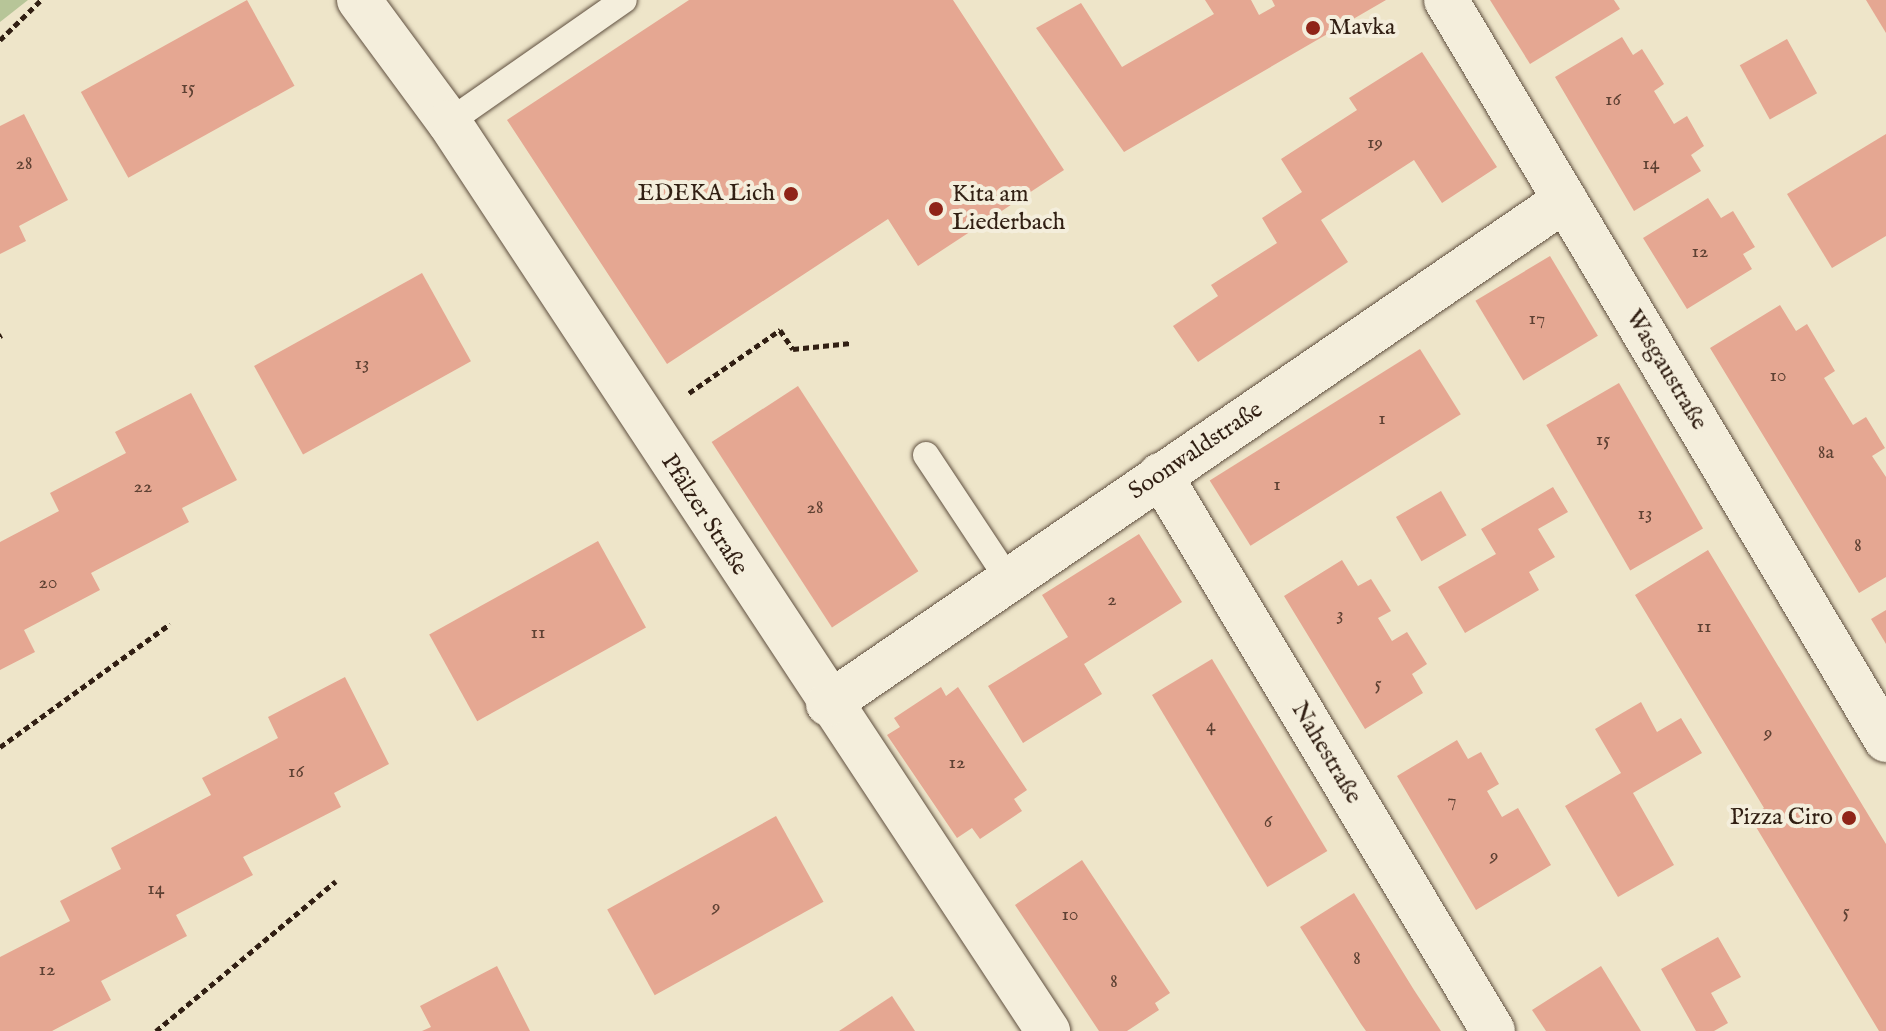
<!DOCTYPE html>
<html>
<head>
<meta charset="utf-8">
<style>
	body { margin:0 }
	#map { position:relative; width:1886px; height:1031px; overflow:hidden; background:#eee5c9; font-family:"IM FELL English",serif }
	div>[style] { position:absolute }
	.green>* { inset:0; background:#b7c598 }
	.building>* { inset:0; background:#e5a792; transform-origin:0 0 }
	.path>* { height:5px; margin-top:-2.5px; transform-origin:0; background:repeating-linear-gradient(90deg,#311f13 0 6px,transparent 0 10px) }
	.roads { filter:drop-shadow(0 0 2px #605040) drop-shadow(0 0 2px #605040) }
	.lane>* { height:26px; margin:-13px; padding:0 13px; transform-origin:13px; border-radius:13px; background:#f4eedc }
	.street>* { height:44px; margin:-22px; padding:0 22px; transform-origin:22px; border-radius:22px; background:#f4eedc }
	.secondary>* { height:44px; margin:-22px; padding:0 22px; transform-origin:22px; border-radius:22px; background:#f4eedc }
	.dots>* { width:22px; height:22px; translate:-50% -50%; box-sizing:border-box; border:4px solid #f4eedc; border-radius:50% }
	span { translate:-50% -50%; white-space:nowrap; text-align:center; line-height:1.15; -webkit-text-stroke:8px #f4eedc; paint-order:stroke }
	.number-label { font-size:20px; color:#5e4133 }
	.number-label span { -webkit-text-stroke-width:0 }
	.poi-label { font-size:24px; color:#311f13 }
	.left { translate:0 -50%; text-align:left }
	.right { translate:-100% -50%; text-align:right }
	.street-label { font-size:24px; color:#311f13 }
</style>
</head>
<body>
<div id="map">
	<div class="green">
		<i style="clip-path:polygon(0 0,28px 0,0 22px)"></i>
	</div>
	<div class="building">
		<i style="left:247px;top:0;width:98px;height:190px;rotate:61deg"></i>
		<i style="clip-path:polygon(689px 0,953px 0,1064px 170px,918px 266px,888px 219px,667px 364px,507px 120px)"></i>
		<i style="clip-path:polygon(1205px 0,1251px 0,1259px 15px,1275px 6px,1272px 0,1386px 0,1124px 152px,1036px 28px,1081px 3px,1122px 67px,1214px 14px)"></i>
		<i style="clip-path:polygon(1490px 0,1614px 0,1620px 9px,1530px 64px)"></i>
		<i style="clip-path:polygon(1866px 0,1886px 0,1886px 33px)"></i>
		<i style="clip-path:polygon(1622px 37px,1633px 55px,1642px 49px,1664px 84px,1654px 91px,1674px 124px,1687px 116px,1704px 146px,1691px 155px,1701px 171px,1634px 211px,1555px 77px)"></i>
		<i style="left:1787px;top:39px;width:62px;height:54px;rotate:61deg"></i>
		<i style="clip-path:polygon(1422px 52px,1497px 167px,1442px 203px,1414px 160px,1321px 220px,1348px 262px,1198px 362px,1173px 326px,1218px 296px,1211px 285px,1277px 243px,1262px 218px,1302px 192px,1281px 159px,1357px 110px,1349px 98px)"></i>
		<i style="clip-path:polygon(24px 114px,68px 200px,19px 226px,26px 241px,0 254px,0 126px)"></i>
		<i style="clip-path:polygon(1886px 134px,1886px 236px,1832px 268px,1787px 194px)"></i>
		<i style="clip-path:polygon(1708px 198px,1721px 218px,1733px 211px,1755px 247px,1743px 254px,1752px 269px,1687px 309px,1643px 238px)"></i>
		<i style="left:1550px;top:256px;width:93px;height:87px;rotate:59deg"></i>
		<i style="left:422px;top:273px;width:101px;height:192px;rotate:61deg"></i>
		<i style="clip-path:polygon(1780px 305px,1796px 331px,1807px 324px,1835px 371px,1824px 378px,1853px 425px,1866px 417px,1885px 448px,1872px 456px,1886px 477px,1886px 577px,1859px 593px,1710px 348px)"></i>
		<i style="left:1420px;top:349px;width:77px;height:248px;rotate:58deg"></i>
		<i style="left:1619px;top:383px;width:168px;height:84px;rotate:60deg"></i>
		<i style="left:798px;top:386px;width:221px;height:103px;rotate:57deg"></i>
		<i style="clip-path:polygon(191px 393px,237px 480px,182px 508px,189px 522px,91px 573px,100px 590px,24px 630px,35px 652px,0 670px,0 542px,59px 511px,50px 493px,126px 453px,115px 432px)"></i>
		<i style="clip-path:polygon(1553px 487px,1568px 512px,1538px 529px,1555px 557px,1529px 572px,1539px 590px,1465px 633px,1438px 587px,1496px 554px,1481px 529px)"></i>
		<i style="left:1441px;top:491px;width:51px;height:52px;rotate:60deg"></i>
		<i style="clip-path:polygon(1139px 534px,1182px 602px,1084px 664px,1102px 694px,1023px 743px,988px 686px,1068px 637px,1042px 595px)"></i>
		<i style="left:598px;top:541px;width:99px;height:193px;rotate:61deg"></i>
		<i style="clip-path:polygon(1708px 550px,1886px 844px,1886px 1031px,1879px 1031px,1750px 817px,1764px 808px,1635px 595px)"></i>
		<i style="clip-path:polygon(1342px 560px,1358px 586px,1371px 579px,1391px 611px,1378px 618px,1392px 641px,1407px 632px,1427px 664px,1412px 674px,1423px 693px,1365px 729px,1284px 596px)"></i>
		<i style="clip-path:polygon(1886px 610px,1886px 644px,1871px 619px)"></i>
		<i style="left:1212px;top:659px;width:224px;height:70px;rotate:59deg"></i>
		<i style="clip-path:polygon(345px 677px,389px 764px,334px 793px,341px 807px,243px 857px,253px 875px,176px 915px,187px 936px,101px 981px,111px 1000px,52px 1031px,0 1031px,0 957px,70px 921px,60px 901px,121px 869px,111px 848px,211px 795px,202px 778px,278px 738px,268px 717px)"></i>
		<i style="clip-path:polygon(941px 687px,946px 696px,958px 687px,1027px 790px,1014px 799px,1022px 811px,980px 839px,972px 828px,957px 838px,887px 735px,900px 727px,894px 718px)"></i>
		<i style="clip-path:polygon(1641px 702px,1657px 732px,1681px 718px,1702px 753px,1633px 793px,1674px 865px,1618px 897px,1565px 806px,1621px 773px,1595px 729px)"></i>
		<i style="clip-path:polygon(1457px 740px,1468px 759px,1481px 752px,1499px 784px,1487px 791px,1502px 817px,1518px 808px,1551px 865px,1476px 910px,1397px 776px)"></i>
		<i style="left:776px;top:816px;width:98px;height:193px;rotate:61deg"></i>
		<i style="clip-path:polygon(1082px 860px,1170px 993px,1155px 1003px,1159px 1010px,1127px 1031px,1099px 1031px,1015px 905px)"></i>
		<i style="clip-path:polygon(1354px 893px,1414px 990px,1441px 1031px,1366px 1031px,1361px 1024px,1300px 927px)"></i>
		<i style="clip-path:polygon(1718px 937px,1741px 977px,1711px 993px,1728px 1023px,1714px 1031px,1696px 1031px,1661px 969px)"></i>
		<i style="clip-path:polygon(497px 966px,530px 1031px,422px 1031px,431px 1027px,420px 1006px)"></i>
		<i style="clip-path:polygon(1601px 966px,1641px 1031px,1546px 1031px,1532px 1010px)"></i>
		<i style="clip-path:polygon(892px 996px,915px 1031px,839px 1031px)"></i>
	</div>
	<div class="path">
		<i style="left:0;top:40px;width:57px;rotate:-44.3deg"></i>
		<i style="left:0;top:336px;width:2px;rotate:-27deg"></i>
		<i style="left:689px;top:393px;width:111px;rotate:-34.7deg"></i>
		<i style="left:780px;top:330px;width:23px;rotate:56deg"></i>
		<i style="left:793px;top:349px;width:58px;rotate:-5.9deg"></i>
		<i style="left:0;top:747px;width:210px;rotate:-35.9deg"></i>
		<i style="left:156px;top:1031px;width:234px;rotate:-39.8deg"></i>
	</div>
	<div class="roads">
		<div class="lane">
			<i style="left:449px;top:122px;width:213px;rotate:-34.9deg"></i>
			<i style="left:926px;top:455px;width:149px;rotate:56.5deg"></i>
		</div>
		<div class="street">
			<i style="left:359px;top:0;width:152px;rotate:53.6deg"></i>
			<i style="left:449px;top:122px;width:1089px;rotate:56.62deg"></i>
			<i style="left:1160px;top:475px;width:648px;rotate:59.08deg"></i>
			<i style="left:828px;top:704px;width:893px;rotate:-34.37deg"></i>
		</div>
		<div class="secondary">
			<i style="left:1446px;top:0;width:861px;rotate:59.26deg"></i>
		</div>
	</div>
	<div class="dots">
		<i style="left:1313px;top:28px;background:#8f2418"></i>
		<i style="left:791px;top:194px;background:#8f2418"></i>
		<i style="left:936px;top:209px;background:#8f2418"></i>
		<i style="left:1849px;top:818px;background:#8f2418"></i>
	</div>
	<div class="number-label">
		<span style="left:188px;top:87px">15</span>
		<span style="left:1613px;top:99px">16</span>
		<span style="left:1375px;top:142px">19</span>
		<span style="left:24px;top:163px">28</span>
		<span style="left:1651px;top:163px">14</span>
		<span style="left:1700px;top:251px">12</span>
		<span style="left:1537px;top:318px">17</span>
		<span style="left:362px;top:363px">13</span>
		<span style="left:1778px;top:375px">10</span>
		<span style="left:1382px;top:418px">1</span>
		<span style="left:1603px;top:439px">15</span>
		<span style="left:1826px;top:452px">8a</span>
		<span style="left:1277px;top:484px">1</span>
		<span style="left:143px;top:486px">22</span>
		<span style="left:815px;top:507px">28</span>
		<span style="left:1645px;top:513px">13</span>
		<span style="left:1858px;top:545px">8</span>
		<span style="left:48px;top:582px">20</span>
		<span style="left:1112px;top:599px">2</span>
		<span style="left:1340px;top:614px">3</span>
		<span style="left:1704px;top:626px">11</span>
		<span style="left:538px;top:632px">11</span>
		<span style="left:1378px;top:683px">5</span>
		<span style="left:1211px;top:725px">4</span>
		<span style="left:1768px;top:732px">9</span>
		<span style="left:957px;top:762px">12</span>
		<span style="left:296px;top:771px">16</span>
		<span style="left:1452px;top:800px">7</span>
		<span style="left:1268px;top:821px">6</span>
		<span style="left:1494px;top:855px">9</span>
		<span style="left:156px;top:888px">14</span>
		<span style="left:716px;top:906px">9</span>
		<span style="left:1846px;top:911px">5</span>
		<span style="left:1070px;top:914px">10</span>
		<span style="left:1357px;top:958px">8</span>
		<span style="left:47px;top:969px">12</span>
		<span style="left:1114px;top:981px">8</span>
	</div>
	<div class="poi-label">
		<span class="left" style="left:1329px;top:28px">Mavka</span>
		<span class="right" style="left:775px;top:194px">EDEKA Lich</span>
		<span class="left" style="left:952px;top:209px">Kita am<br>Liederbach</span>
		<span class="right" style="left:1833px;top:818px">Pizza Ciro</span>
	</div>
	<div class="street-label">
		<span style="left:1666px;top:370px;rotate:59deg">Wasgaustraße</span>
		<span style="left:1196px;top:451px;rotate:-34deg">Soonwaldstraße</span>
		<span style="left:704px;top:515px;rotate:57deg">Pfälzer Straße</span>
		<span style="left:1326px;top:753px;rotate:59deg">Nahestraße</span>
	</div>
</div>
</body>
</html>
